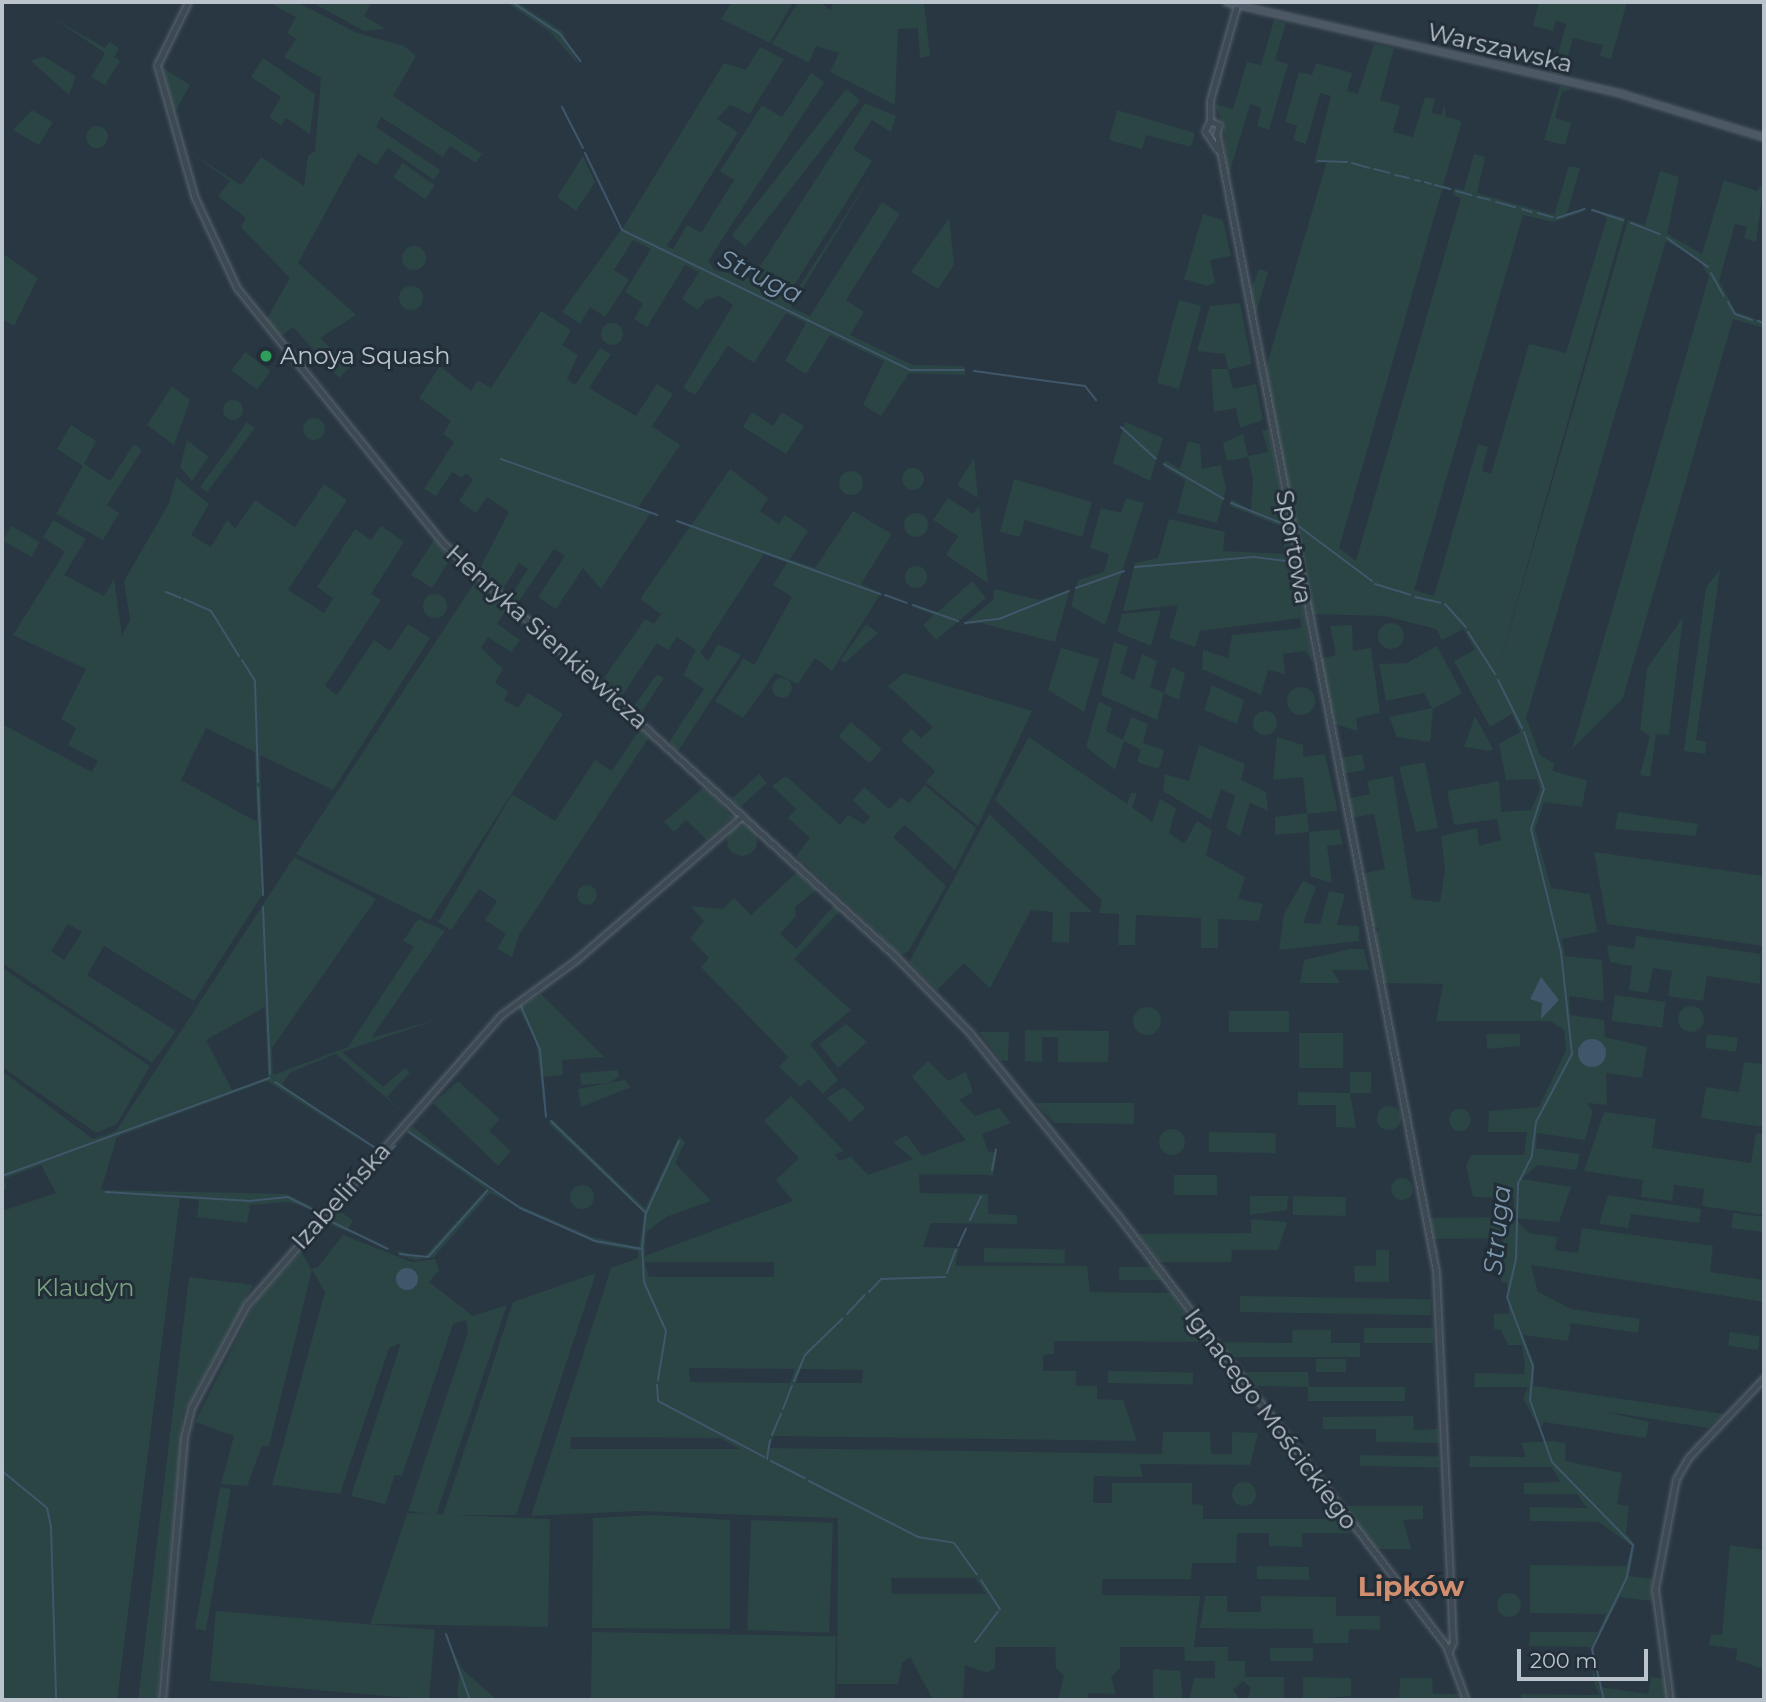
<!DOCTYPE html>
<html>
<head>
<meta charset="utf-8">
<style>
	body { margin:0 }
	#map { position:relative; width:1766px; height:1702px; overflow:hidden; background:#293743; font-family:Montserrat,sans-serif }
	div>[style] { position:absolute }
	.green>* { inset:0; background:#2b4444; transform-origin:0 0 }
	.round { border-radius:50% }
	.water>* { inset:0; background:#40576b }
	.stream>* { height:2px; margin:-1px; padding:0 1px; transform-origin:1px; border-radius:1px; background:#40576b }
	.roads { filter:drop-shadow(0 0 2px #5c6670) drop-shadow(0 0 2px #5c6670) }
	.tertiary>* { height:5px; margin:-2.5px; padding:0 2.5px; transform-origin:2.5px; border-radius:2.5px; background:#3d4953 }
	.secondary>* { height:5px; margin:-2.5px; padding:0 2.5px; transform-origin:2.5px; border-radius:2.5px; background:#4c5865 }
	.dots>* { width:19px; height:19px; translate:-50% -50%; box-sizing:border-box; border:4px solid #222e38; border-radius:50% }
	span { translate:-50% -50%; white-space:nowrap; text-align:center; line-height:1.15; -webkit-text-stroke:6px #222e38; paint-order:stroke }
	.street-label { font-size:24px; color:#bbc3cc }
	.poi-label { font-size:24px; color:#bbc3cc }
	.left { translate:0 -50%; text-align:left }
	.park-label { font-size:24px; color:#7aa17f }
	.water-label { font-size:26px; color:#7d97ad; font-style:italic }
	.quarter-label { font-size:28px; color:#d28f70; font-weight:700 }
	.frame { position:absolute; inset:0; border:4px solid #bbc3cc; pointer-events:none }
	.scale { position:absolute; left:1517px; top:1649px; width:131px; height:32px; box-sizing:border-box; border:4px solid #bbc3cc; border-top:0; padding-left:9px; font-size:21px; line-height:24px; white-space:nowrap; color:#bbc3cc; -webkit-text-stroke:5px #222e38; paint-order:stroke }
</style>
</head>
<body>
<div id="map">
	<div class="green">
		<i style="clip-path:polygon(297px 2px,357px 33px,404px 46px,416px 56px,393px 96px,482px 154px,476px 163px,450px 146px,443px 157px,381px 117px,376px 127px,440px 170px,434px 180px,388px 148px,376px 165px,358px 153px,298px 263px,356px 315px,320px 338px,350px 367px,339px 378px,293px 327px,281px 336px,266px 320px,290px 278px,241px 227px,246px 218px,218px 196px,230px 181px,185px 149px,241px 185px,261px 157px,304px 186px,308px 156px,315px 151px,321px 78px,284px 57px,296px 39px,287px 33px,296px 17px,270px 3px)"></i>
		<i style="clip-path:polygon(311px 2px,372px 2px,364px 16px,386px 29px,364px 31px)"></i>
		<i style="clip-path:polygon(506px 2px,517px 2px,562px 31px,579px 65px,550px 32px)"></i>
		<i style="clip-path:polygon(732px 2px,793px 2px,770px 43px,721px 19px)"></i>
		<i style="clip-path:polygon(798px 2px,820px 2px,830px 10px,834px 2px,924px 2px,930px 56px,920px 58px,918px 28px,898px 29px,895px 105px,830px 72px,839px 53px,816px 46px,809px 63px,772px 44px)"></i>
		<i style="clip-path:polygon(1539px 2px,1627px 2px,1611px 59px,1600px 56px,1603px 45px,1573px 38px,1563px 75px,1553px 73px,1566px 24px,1556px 21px,1553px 31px,1533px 26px)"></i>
		<i style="clip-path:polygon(51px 17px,105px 48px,109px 42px,119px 48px,114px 57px,120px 61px,105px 85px,91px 77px,105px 53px)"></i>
		<i style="clip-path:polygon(1274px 20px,1286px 23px,1275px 60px,1288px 64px,1269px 130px,1257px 126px,1261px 108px,1250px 104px,1227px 181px,1224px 128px,1215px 104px,1233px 109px,1247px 62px,1261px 65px)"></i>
		<i style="clip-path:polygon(1374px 44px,1394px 48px,1380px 100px,1400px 106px,1393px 132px,1413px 137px,1425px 97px,1435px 99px,1431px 113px,1441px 115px,1444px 105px,1446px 117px,1462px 121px,1443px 185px,1451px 187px,1442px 190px,1339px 548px,1356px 561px,1461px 198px,1453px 195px,1454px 188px,1464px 190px,1474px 154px,1485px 157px,1477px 193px,1554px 215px,1569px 166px,1580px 168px,1567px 213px,1586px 211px,1553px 222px,1523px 215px,1414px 590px,1434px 596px,1478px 444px,1488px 447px,1482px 471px,1491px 474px,1529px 344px,1566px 353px,1607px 218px,1591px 208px,1625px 218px,1498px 669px,1628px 220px,1645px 225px,1660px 171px,1679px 177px,1667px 234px,1702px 254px,1724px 180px,1757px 191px,1764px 181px,1756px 242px,1744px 238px,1747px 227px,1735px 224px,1719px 281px,1736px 312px,1764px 322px,1764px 328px,1733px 319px,1623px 698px,1572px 749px,1709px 276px,1700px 261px,1666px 241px,1526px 718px,1540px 755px,1555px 764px,1552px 771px,1587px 780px,1582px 807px,1544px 802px,1535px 829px,1551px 888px,1590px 894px,1597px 932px,1562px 939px,1565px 956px,1602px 960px,1604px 1001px,1569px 996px,1570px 1015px,1604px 1020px,1605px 1037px,1647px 1047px,1642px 1078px,1606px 1073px,1607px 1105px,1587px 1103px,1593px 1111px,1585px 1140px,1537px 1133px,1536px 1148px,1580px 1154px,1576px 1170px,1537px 1165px,1522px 1179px,1571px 1187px,1559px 1222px,1514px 1218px,1529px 1233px,1557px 1237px,1555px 1250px,1578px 1253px,1582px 1228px,1713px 1246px,1710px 1272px,1764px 1280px,1764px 1302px,1531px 1265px,1538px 1292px,1571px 1309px,1640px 1319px,1638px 1333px,1571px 1323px,1568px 1341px,1523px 1335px,1534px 1363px,1534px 1386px,1724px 1414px,1708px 1428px,1603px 1411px,1649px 1422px,1646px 1438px,1544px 1422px,1540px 1430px,1523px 1398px,1528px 1387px,1474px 1387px,1475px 1373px,1524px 1374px,1525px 1366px,1522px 1345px,1508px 1345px,1501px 1330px,1494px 1329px,1494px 1314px,1509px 1314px,1507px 1283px,1501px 1282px,1503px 1238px,1434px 1239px,1430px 1218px,1514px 1217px,1514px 1198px,1473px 1197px,1466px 1166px,1471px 1155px,1524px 1155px,1527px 1132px,1488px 1132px,1489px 1111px,1539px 1107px,1566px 1050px,1564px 1030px,1550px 1021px,1436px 1021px,1443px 984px,1382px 983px,1372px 938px,1380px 928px,1371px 927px,1361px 874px,1385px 869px,1374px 814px,1350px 818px,1346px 799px,1370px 794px,1367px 781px,1393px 776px,1412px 899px,1440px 902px,1445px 870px,1441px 836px,1477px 828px,1479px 846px,1501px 840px,1497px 819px,1454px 825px,1447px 791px,1499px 781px,1501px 812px,1531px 810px,1540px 790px,1537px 779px,1506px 780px,1499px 744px,1520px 732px,1512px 714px,1490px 727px,1454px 661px,1475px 650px,1463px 629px,1442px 640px,1436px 629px,1384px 616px,1311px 614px,1265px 371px,1327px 161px,1314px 164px,1331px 96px,1320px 93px,1306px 144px,1293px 140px,1297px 126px,1285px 122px,1299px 72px,1312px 75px,1316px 63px,1352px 73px,1347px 91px,1358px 94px)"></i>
		<i style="clip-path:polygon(760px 47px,784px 59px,750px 114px,730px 105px,717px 119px,738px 132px,667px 246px,673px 249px,687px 225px,701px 233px,734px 180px,720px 171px,762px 105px,782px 117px,811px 73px,824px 82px,708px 261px,715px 270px,752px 279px,865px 103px,896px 116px,891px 132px,872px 120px,853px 149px,872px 161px,793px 287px,773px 274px,764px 288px,792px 298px,878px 165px,791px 307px,810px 316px,882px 202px,900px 214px,846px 300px,864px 312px,850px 335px,913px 365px,964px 366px,966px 375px,909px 373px,881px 416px,863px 405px,884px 361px,830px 335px,806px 374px,785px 361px,806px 323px,786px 313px,754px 363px,728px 346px,695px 395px,683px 388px,733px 305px,719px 296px,706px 300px,698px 310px,682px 299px,699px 272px,685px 265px,647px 327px,634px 319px,643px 304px,625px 292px,651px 249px,633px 240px,614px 270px,629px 280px,605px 317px,590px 307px,580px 324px,562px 312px,624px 226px,724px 63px,746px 70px)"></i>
		<i style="clip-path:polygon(43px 56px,76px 76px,69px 95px,31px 61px)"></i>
		<i style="clip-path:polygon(263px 58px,315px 94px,310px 134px,286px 118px,281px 125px,269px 117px,281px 97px,251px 77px)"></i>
		<i style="clip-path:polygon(163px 68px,190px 85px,175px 112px,174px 112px)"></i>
		<i style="clip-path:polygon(1560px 86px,1572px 89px,1562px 92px,1555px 118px,1571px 123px,1565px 145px,1544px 140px)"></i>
		<i style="left:846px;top:89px;width:18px;height:186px;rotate:38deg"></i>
		<i style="clip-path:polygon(32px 110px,53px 122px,39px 145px,13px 130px)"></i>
		<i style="clip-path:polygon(1117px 110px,1195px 133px,1191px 147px,1146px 135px,1142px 149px,1109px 140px)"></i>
		<i class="round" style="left:86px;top:126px;width:22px;height:22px"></i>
		<i style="clip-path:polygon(583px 156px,595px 182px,576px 211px,557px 197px)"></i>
		<i style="left:403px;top:163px;width:39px;height:17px;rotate:35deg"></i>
		<i style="clip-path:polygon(1203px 214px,1223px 220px,1231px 256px,1210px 260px,1215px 282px,1207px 286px,1184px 279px)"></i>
		<i style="clip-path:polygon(949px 218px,954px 265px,938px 289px,911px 272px)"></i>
		<i class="round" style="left:402px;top:246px;width:24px;height:24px"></i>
		<i style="clip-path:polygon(2px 253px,38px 278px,14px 326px,2px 319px)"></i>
		<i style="clip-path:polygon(1259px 269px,1268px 272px,1254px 320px,1249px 294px)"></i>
		<i class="round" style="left:399px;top:286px;width:24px;height:24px"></i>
		<i style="left:1179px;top:300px;width:23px;height:86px;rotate:15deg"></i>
		<i style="clip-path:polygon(1240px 303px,1252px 364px,1228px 370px,1233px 389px,1256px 384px,1263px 420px,1240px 428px,1236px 408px,1214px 412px,1211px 369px,1228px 369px,1225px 354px,1197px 351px,1210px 306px)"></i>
		<i style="clip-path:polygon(541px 311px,571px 330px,562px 345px,578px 355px,567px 379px,575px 385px,600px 348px,611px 354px,589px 388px,636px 416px,657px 384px,673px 394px,652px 426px,680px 445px,637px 509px,650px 514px,601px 589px,583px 568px,556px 609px,538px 597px,565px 556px,554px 549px,517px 604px,510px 597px,528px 569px,519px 563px,502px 591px,479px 570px,509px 512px,487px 497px,476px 513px,459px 501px,473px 480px,466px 473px,462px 478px,452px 472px,436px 496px,424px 489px,454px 442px,443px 434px,451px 421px,419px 398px,440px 366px,471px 391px,478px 380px,491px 388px)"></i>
		<i class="round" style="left:601px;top:323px;width:22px;height:22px"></i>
		<i style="left:245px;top:352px;width:32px;height:23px;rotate:36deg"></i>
		<i style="clip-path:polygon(172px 386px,190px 400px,174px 445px,147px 425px)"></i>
		<i class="round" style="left:223px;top:400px;width:20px;height:20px"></i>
		<i style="clip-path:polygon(752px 412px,773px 426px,782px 412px,804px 426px,786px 454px,743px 427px)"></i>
		<i class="round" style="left:303px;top:418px;width:22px;height:22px"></i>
		<i style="clip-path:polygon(247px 422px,255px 428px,207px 492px,200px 487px)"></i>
		<i style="clip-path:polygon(1125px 422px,1163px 438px,1150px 481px,1113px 463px)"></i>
		<i style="clip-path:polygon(71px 425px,96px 441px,84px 464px,110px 481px,134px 444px,142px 450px,107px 505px,119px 513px,103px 540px,56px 514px,83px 466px,57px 449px)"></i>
		<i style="clip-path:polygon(1262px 430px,1269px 430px,1313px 662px,1305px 651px,1283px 654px,1285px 674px,1268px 670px,1261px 695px,1202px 669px,1203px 650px,1228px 658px,1232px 635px,1301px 628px,1300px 618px,1200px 631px,1195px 647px,1169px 638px,1178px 605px,1123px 611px,1135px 563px,1158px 558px,1169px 519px,1225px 532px,1223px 551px,1285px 554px,1280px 526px,1230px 506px,1231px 499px,1251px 510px,1253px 479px,1248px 457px,1227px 461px,1223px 443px,1243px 434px,1248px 456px,1268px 452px)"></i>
		<i style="clip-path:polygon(187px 440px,209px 457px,192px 481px,180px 467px)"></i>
		<i style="clip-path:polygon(1188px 441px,1200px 444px,1202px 469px,1221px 465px,1226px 488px,1217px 523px,1177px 513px,1185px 480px,1163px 467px,1165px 460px,1180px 469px)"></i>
		<i style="clip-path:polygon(974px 458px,978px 498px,957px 485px)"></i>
		<i class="round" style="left:902px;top:468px;width:22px;height:22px"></i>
		<i style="clip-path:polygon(730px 469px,768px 498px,760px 511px,779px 524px,785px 515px,808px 531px,790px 559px,815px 568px,853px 511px,892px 534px,861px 584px,881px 593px,832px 671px,815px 658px,798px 684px,775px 673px,743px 718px,715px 701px,744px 658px,754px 665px,792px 597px,773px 585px,787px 563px,764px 554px,700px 653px,708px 661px,718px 644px,741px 655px,678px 751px,669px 742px,704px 689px,683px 675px,696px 650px,677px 637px,668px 650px,657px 643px,620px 699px,601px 682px,645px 619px,654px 624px,661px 614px,640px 599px)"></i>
		<i class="round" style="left:839px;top:471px;width:24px;height:24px"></i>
		<i style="clip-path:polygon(evenodd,176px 477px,209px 504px,191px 535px,211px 547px,227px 520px,235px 529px,255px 500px,295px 527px,324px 484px,347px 500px,288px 590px,324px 613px,333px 598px,317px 587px,355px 529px,371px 540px,381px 526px,404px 542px,371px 594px,381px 600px,325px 686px,337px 695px,374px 640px,390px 651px,408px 624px,430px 638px,333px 790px,260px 755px,264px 892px,194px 1001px,104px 946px,87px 975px,176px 1031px,152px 1063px,2px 963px,2px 724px,92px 772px,98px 761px,68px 745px,76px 728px,61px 719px,86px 669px,13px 635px,65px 552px,43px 537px,53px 520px,86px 539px,64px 575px,104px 596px,114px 579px,122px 635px,130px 620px,124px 581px,169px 503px,176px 477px,206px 728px,255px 752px,257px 822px,181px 780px,206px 728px,176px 477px,68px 924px,82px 932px,64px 960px,51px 951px,68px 924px)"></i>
		<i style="clip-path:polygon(1014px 479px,1092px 502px,1082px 537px,1025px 520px,1020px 537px,1000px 532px)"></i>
		<i style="clip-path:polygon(948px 498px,973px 514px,979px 506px,988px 583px,946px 555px,958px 536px,933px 520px)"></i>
		<i style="clip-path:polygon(1126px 498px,1144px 503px,1105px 625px,1071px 606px,1078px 580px,1104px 572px,1109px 554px,1090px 548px,1101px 508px,1121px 513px)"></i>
		<i class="round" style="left:904px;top:513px;width:24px;height:24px"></i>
		<i style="left:11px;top:526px;width:33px;height:17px;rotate:29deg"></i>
		<i style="clip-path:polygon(434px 540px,451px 558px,432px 588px,411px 575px)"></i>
		<i class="round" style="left:905px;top:566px;width:22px;height:22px"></i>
		<i style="clip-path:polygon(1720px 570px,1696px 740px,1706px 742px,1705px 754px,1684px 751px,1706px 587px)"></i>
		<i style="clip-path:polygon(477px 579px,507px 608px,497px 624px,520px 640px,511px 652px,488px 637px,481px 648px,503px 669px,495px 683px,509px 692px,504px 700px,518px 708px,528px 693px,563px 714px,430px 920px,296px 854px)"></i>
		<i style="clip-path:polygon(972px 581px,986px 598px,936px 640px,923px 625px,934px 615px,910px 606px,938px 612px)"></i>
		<i style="clip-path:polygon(994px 589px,1040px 600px,1070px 589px,1055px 642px,980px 623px,962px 625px,993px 600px)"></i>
		<i class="round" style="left:423px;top:594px;width:24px;height:24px"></i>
		<i style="clip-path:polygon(1161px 610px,1151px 646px,1117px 632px,1122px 614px)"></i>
		<i style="clip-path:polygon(1683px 617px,1669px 735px,1656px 734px,1650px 777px,1640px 775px,1650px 736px,1640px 730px,1647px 668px)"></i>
		<i class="round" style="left:1378px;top:623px;width:26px;height:26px"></i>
		<i style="clip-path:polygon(866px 624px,878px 633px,845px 663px,841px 660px)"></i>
		<i style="clip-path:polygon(1352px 625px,1353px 651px,1371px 648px,1380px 713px,1356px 718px,1358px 731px,1331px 723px,1320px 659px,1336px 655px,1330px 626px)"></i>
		<i style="clip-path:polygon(1114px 642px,1128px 647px,1120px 673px,1134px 680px,1142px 654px,1157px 661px,1150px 687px,1164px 693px,1172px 667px,1185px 673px,1179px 700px,1164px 693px,1157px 720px,1101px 695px)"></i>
		<i style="clip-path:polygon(1437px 646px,1462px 693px,1433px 709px,1430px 742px,1397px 737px,1389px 717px,1432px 708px,1424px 693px,1386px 701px,1379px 664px,1407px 663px)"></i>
		<i style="clip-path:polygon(1061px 648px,1099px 659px,1084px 712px,1048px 690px)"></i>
		<i style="clip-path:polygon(904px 673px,1032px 711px,978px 826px,926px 782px,935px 771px,901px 740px,911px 729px,921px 738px,933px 727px,888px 686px)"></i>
		<i style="clip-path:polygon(657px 674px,664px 678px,639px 716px,633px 708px)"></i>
		<i class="round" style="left:772px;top:678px;width:20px;height:20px"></i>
		<i style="clip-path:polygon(1212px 685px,1244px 700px,1237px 724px,1204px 710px)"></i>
		<i class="round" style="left:1287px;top:687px;width:28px;height:28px"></i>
		<i style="clip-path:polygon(1099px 701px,1112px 708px,1106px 731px,1123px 740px,1131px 717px,1148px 724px,1143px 743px,1164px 750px,1159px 769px,1137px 762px,1141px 750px,1124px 741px,1115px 770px,1086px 747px)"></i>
		<i class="round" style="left:1253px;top:711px;width:24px;height:24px"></i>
		<i style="clip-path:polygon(1475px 716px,1493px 749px,1490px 751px,1464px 747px)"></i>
		<i style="left:851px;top:722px;width:41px;height:19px;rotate:41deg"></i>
		<i style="clip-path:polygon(640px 729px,649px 737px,519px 935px,512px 957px,497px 949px,506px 934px,485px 920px,497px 901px,479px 889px,451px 930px,438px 922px,512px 794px,555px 821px,595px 760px,612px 771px)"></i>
		<i style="clip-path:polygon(1029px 737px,1127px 804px,1131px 793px,1137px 793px,1132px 807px,1152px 822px,1160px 799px,1176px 808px,1169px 833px,1184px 844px,1197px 821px,1212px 830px,1206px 855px,1245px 877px,1238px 899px,1263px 904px,1258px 921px,1218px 919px,1218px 948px,1201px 948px,1201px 918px,1136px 915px,1135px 945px,1118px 945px,1119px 914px,1099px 913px,1102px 900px,995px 800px)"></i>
		<i style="clip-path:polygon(1277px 737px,1303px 745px,1303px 757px,1325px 754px,1338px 811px,1307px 814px,1309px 832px,1339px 829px,1343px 844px,1327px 846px,1332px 883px,1310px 876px,1309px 832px,1275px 835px,1275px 817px,1307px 813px,1303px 777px,1273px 780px)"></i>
		<i style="clip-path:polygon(1199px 745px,1245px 764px,1241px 780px,1266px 792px,1268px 811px,1250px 803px,1240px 836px,1226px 828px,1235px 796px,1221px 789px,1211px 820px,1163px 791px,1165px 774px,1189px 781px)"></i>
		<i style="left:1362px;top:754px;width:16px;height:25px;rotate:79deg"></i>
		<i style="clip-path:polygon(1425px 762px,1438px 828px,1416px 832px,1399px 767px)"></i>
		<i style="left:759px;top:774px;width:12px;height:37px;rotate:48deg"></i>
		<i style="clip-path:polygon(786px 776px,840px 825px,848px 815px,864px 824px,870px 817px,853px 800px,864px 787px,889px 809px,901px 797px,909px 803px,925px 785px,976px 828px,955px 870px,905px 825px,893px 837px,946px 886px,908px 952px,901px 955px,796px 856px,810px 838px,788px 818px,796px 809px,772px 786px)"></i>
		<i style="clip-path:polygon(704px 787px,733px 817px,707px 840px,686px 820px,674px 832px,664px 822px)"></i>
		<i style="clip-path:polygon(1618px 812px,1698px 824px,1696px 836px,1615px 829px)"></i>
		<i style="clip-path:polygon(989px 814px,1092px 912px,1070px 912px,1069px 943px,1052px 942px,1053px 912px,1031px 910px,990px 988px,964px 963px,937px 990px,909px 962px)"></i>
		<i class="round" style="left:727px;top:826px;width:30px;height:30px"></i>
		<i style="clip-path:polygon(1594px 852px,1764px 876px,1764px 946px,1607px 924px)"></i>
		<i style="clip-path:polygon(evenodd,294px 857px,376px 899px,272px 1048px,273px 1075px,348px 1047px,414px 947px,403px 941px,418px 919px,445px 931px,371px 1038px,439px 1019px,342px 1052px,383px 1087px,405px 1068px,410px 1072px,387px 1097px,408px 1117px,336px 1054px,291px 1072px,282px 1084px,376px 1151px,267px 1081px,117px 1137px,101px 1190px,286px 1194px,322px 1211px,288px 1202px,250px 1205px,247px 1223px,197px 1217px,199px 1200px,180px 1198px,117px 1700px,2px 1700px,2px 1211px,56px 1193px,41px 1165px,4px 1179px,7px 1188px,2px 1190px,2px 1071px,93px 1139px,116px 1131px,294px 857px,265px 1007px,268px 1077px,232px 1090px,206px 1040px,265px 1007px)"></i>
		<i style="clip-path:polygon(797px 872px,816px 890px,795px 907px,796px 916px,780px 934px,796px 949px,834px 905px,840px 911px,794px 959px,851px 1010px,810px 1044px,838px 1080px,823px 1094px,809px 1079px,800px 1087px,779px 1067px,788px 1057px,701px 967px,709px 958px,690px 938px,704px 921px,690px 906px,723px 909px,734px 898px,751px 915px)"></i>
		<i style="clip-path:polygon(1303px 881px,1316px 887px,1303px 923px,1320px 924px,1329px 891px,1345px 894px,1337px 925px,1359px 926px,1359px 941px,1279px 950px,1284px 914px)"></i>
		<i class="round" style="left:577px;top:885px;width:20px;height:20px"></i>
		<i style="clip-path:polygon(1636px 936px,1761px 954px,1760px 984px,1707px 976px,1703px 1001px,1668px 996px,1672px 971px,1653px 968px,1648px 993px,1629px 990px,1632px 966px,1610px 962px,1607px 945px,1634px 949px)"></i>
		<i style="clip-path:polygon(1350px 949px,1364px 949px,1369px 970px,1332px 970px,1340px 983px,1300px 983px,1304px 960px)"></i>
		<i style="clip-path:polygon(2px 968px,150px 1066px,117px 1124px,96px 1133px,2px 1067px)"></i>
		<i style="clip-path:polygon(541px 994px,604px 1057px,562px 1060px,563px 1075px,543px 1077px,545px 1117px,536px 1042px,518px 1008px)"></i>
		<i style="left:1615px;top:995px;width:51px;height:26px;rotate:8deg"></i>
		<i class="round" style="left:1678px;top:1006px;width:26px;height:26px"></i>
		<i class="round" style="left:1133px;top:1007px;width:28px;height:28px"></i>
		<i style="left:1229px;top:1011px;width:60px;height:21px"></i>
		<i style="clip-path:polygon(846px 1024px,867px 1042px,838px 1068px,819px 1044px)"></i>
		<i style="clip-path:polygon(1025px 1030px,1109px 1031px,1108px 1062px,1058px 1062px,1058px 1037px,1042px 1037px,1042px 1062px,1025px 1061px)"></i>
		<i style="clip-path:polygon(979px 1032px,1009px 1032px,1008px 1061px,1000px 1060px)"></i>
		<i style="left:1299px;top:1033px;width:44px;height:35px"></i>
		<i style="clip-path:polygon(1486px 1034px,1520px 1034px,1520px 1046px,1487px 1049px)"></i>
		<i style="left:1707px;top:1034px;width:31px;height:14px;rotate:7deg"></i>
		<i style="clip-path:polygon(evenodd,928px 1061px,948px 1081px,966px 1072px,973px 1092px,959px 1100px,975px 1116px,999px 1108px,1011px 1123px,982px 1134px,988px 1151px,997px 1153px,993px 1175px,919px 1174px,920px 1193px,988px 1194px,988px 1214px,1017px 1215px,1017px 1224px,931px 1223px,923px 1247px,959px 1248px,955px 1266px,1087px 1266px,1090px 1292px,1171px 1293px,1205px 1342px,1054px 1341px,1054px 1354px,1043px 1355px,1043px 1371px,1076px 1371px,1076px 1386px,1097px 1386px,1097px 1399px,1123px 1400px,1137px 1441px,774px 1436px,769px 1448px,1162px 1454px,1163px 1432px,1210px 1432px,1211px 1454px,1232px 1454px,1232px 1432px,1258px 1433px,1250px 1465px,1140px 1464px,1143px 1477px,1094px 1476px,1093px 1503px,1112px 1503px,1112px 1483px,1192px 1483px,1192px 1504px,1203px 1505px,1203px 1519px,1340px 1519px,1351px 1533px,1302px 1533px,1302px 1547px,1269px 1546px,1269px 1533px,1237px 1533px,1236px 1563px,1192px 1563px,1191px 1579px,1102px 1579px,1102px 1595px,1200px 1596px,1194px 1647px,1228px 1647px,1228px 1661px,1245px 1661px,1245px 1677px,1284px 1677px,1284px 1700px,1248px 1700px,1250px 1687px,1243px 1681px,1233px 1690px,1241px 1700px,1189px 1700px,1194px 1678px,1215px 1678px,1215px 1661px,1185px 1661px,1184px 1647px,1120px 1647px,1120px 1668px,1111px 1677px,1116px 1694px,1088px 1693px,1088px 1700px,1058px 1700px,1064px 1676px,1056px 1668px,1055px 1647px,995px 1647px,995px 1668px,987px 1673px,965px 1665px,963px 1700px,933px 1700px,910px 1657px,902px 1663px,898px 1684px,837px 1684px,838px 1518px,638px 1511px,531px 1516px,611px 1268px,638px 1258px,638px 1251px,598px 1244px,490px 1193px,434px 1257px,415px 1260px,399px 1255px,396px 1250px,423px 1258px,486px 1189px,406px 1132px,412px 1126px,491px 1190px,523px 1207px,593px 1237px,639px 1247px,644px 1213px,548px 1123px,553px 1120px,645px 1208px,679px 1136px,685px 1142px,675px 1163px,711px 1201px,666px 1217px,646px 1232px,645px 1256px,793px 1201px,776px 1180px,799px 1158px,764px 1121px,791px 1096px,844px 1151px,835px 1154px,839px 1161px,851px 1157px,868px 1175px,913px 1159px,893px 1142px,907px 1135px,922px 1156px,966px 1140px,912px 1077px,928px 1061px,645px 1262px,774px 1262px,774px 1277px,649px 1277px,645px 1262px,928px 1061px,689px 1368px,794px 1369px,795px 1370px,790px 1383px,690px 1382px,689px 1368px,928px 1061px,801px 1369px,863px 1370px,862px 1383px,796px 1383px,801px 1369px,928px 1061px,571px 1437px,720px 1438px,740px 1449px,570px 1449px,571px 1437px,928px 1061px,891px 1578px,975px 1578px,986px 1594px,892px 1594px,891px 1578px)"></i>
		<i style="clip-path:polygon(1744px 1062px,1764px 1064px,1764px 1127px,1701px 1118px,1706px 1087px,1739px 1092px)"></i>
		<i style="clip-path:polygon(617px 1070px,620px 1076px,609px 1083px,581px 1085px,580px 1073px)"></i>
		<i style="clip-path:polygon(1350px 1072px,1371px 1072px,1371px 1093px,1350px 1093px,1356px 1128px,1336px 1127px,1336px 1105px,1298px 1105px,1298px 1092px,1350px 1093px)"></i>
		<i style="clip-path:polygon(625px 1080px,631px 1087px,581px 1107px,578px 1089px)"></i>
		<i style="clip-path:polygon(458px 1081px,500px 1119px,489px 1131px,511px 1151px,498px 1166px,433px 1103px)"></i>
		<i style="clip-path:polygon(844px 1087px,865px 1108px,850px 1122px,827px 1098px)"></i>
		<i style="clip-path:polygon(1035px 1103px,1134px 1103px,1134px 1124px,1055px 1123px)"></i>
		<i class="round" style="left:1377px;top:1106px;width:24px;height:24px"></i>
		<i class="round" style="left:1449px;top:1109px;width:22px;height:22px"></i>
		<i style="clip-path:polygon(1604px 1112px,1656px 1119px,1652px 1148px,1751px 1163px,1756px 1133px,1764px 1134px,1764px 1215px,1702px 1206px,1704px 1189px,1674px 1185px,1672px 1201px,1641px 1197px,1643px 1180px,1584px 1171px)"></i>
		<i class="round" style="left:1159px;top:1129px;width:26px;height:26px"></i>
		<i style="left:1209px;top:1132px;width:67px;height:20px;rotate:1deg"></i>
		<i style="left:1174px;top:1175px;width:43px;height:20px"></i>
		<i class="round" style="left:1391px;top:1178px;width:22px;height:22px"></i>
		<i class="round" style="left:570px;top:1185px;width:24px;height:24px"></i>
		<i style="clip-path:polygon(1608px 1195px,1701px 1209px,1699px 1223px,1631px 1214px,1628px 1228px,1599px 1224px)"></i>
		<i style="clip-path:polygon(1250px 1196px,1288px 1196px,1287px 1210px,1250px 1215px)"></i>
		<i style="left:1293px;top:1196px;width:53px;height:19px;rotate:1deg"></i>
		<i style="clip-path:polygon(338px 1209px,353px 1221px,348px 1229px,394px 1249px,330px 1225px)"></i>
		<i style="left:1733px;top:1213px;width:31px;height:15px;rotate:7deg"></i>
		<i style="clip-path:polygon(1251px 1219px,1287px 1222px,1278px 1250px,1232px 1250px,1231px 1262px,1160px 1262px,1138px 1234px,1251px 1233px)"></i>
		<i style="clip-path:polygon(343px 1235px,412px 1262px,435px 1259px,439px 1270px,429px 1282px,473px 1316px,507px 1305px,436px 1515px,408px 1511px,468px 1332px,466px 1320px,453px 1324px,402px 1476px,395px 1475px,385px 1504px,351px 1496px,401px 1343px,389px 1348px,340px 1494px,272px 1485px,325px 1292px,312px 1270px,269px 1446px,262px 1446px,247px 1486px,221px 1484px,234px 1436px,195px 1422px,256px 1301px,301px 1252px,311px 1269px,318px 1267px)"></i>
		<i style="left:984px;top:1248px;width:81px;height:14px;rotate:1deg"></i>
		<i style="clip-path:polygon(1376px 1250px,1389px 1250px,1389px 1282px,1355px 1282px,1354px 1266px,1376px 1266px)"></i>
		<i style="clip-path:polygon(1119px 1267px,1152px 1267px,1162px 1280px,1119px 1280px)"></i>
		<i style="clip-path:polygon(596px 1273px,516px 1515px,443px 1515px,513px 1302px)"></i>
		<i style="clip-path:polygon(189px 1277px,253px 1285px,183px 1414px,157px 1700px,138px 1700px)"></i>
		<i style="left:1240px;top:1296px;width:191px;height:16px;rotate:1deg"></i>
		<i style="left:1364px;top:1328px;width:69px;height:15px"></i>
		<i style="clip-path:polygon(1293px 1330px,1331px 1330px,1331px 1343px,1360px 1343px,1360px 1357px,1230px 1357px,1219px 1342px,1292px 1343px)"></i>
		<i style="left:1730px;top:1332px;width:30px;height:14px;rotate:8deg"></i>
		<i style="left:1316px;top:1359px;width:30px;height:13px"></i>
		<i style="left:1108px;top:1371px;width:85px;height:12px;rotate:1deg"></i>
		<i style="clip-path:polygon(1241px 1372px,1308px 1372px,1309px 1387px,1405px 1387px,1405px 1401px,1308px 1401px,1308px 1387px,1251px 1386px)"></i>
		<i style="clip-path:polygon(1413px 1416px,1414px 1430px,1438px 1429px,1439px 1443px,1376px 1442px,1376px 1429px,1323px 1429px,1323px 1417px)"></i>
		<i style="clip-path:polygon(1553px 1441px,1566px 1443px,1565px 1461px,1622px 1473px,1617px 1504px,1629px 1506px,1626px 1533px,1635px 1545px,1629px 1576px,1652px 1579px,1652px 1601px,1620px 1597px,1594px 1647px,1594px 1673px,1600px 1687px,1648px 1694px,1651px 1677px,1666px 1679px,1667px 1700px,1521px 1700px,1521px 1694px,1599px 1695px,1593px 1679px,1591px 1647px,1529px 1646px,1530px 1632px,1598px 1632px,1606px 1614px,1530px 1613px,1530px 1565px,1626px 1566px,1632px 1546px,1599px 1522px,1530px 1521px,1530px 1507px,1587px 1508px,1577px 1494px,1524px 1494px,1524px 1483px,1560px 1482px,1552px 1467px,1469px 1467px,1470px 1456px,1526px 1457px,1521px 1443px)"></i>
		<i style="left:1360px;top:1455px;width:79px;height:11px;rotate:1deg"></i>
		<i class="round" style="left:1232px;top:1482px;width:24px;height:24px"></i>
		<i style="left:220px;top:1487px;width:11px;height:144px;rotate:10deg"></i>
		<i style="clip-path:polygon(1341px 1506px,1423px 1506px,1423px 1519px,1403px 1520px,1411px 1549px,1374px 1549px)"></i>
		<i style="clip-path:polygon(407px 1513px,550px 1519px,548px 1627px,370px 1624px)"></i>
		<i style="clip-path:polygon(653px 1515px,730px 1520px,730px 1629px,592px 1628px,593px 1518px)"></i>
		<i style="left:751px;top:1520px;width:82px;height:110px;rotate:2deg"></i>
		<i style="clip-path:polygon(1730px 1545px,1764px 1550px,1764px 1669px,1736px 1660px,1737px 1649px,1709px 1645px,1711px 1634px,1722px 1635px)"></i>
		<i style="left:1257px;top:1566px;width:52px;height:13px;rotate:1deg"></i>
		<i class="round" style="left:1497px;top:1593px;width:24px;height:24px"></i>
		<i style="clip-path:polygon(1205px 1596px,1227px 1596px,1227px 1612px,1261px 1612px,1261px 1596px,1336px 1597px,1336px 1616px,1380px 1616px,1380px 1630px,1349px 1629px,1348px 1643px,1313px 1643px,1313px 1629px,1200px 1628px)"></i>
		<i style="left:435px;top:1630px;width:70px;height:220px;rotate:95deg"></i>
		<i style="clip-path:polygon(444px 1631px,462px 1669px,497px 1700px,457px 1700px,459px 1675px)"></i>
		<i style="left:592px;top:1632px;width:244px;height:68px;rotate:1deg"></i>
		<i style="left:1270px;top:1648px;width:43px;height:13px"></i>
		<i style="clip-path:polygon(1153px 1669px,1180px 1671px,1183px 1700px,1153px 1700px)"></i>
		<i style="clip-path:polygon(1303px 1677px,1351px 1678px,1351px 1696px,1303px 1700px)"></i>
		<i style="clip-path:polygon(1400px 1678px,1432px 1678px,1433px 1694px,1459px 1694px,1461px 1700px,1399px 1700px)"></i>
	</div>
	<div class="water">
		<i style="clip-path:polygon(1541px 977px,1559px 1000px,1541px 1019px,1542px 1003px,1530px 999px)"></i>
		<i class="round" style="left:1578px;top:1039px;width:28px;height:28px"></i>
		<i class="round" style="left:396px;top:1268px;width:22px;height:22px"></i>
	</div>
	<div class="stream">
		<i style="left:512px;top:2px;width:58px;rotate:33.7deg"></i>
		<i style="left:560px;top:34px;width:34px;rotate:53deg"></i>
		<i style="left:562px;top:107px;width:46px;rotate:62.9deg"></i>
		<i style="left:585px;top:153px;width:85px;rotate:64.3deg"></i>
		<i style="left:622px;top:230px;width:320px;rotate:25.9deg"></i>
		<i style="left:910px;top:370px;width:54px"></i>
		<i style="left:1318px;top:161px;width:29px;rotate:2deg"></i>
		<i style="left:1352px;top:163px;width:18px;rotate:16deg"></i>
		<i style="left:1374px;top:169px;width:16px;rotate:14deg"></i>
		<i style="left:1395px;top:175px;width:14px;rotate:12deg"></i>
		<i style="left:1415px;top:180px;width:5px;rotate:11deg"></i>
		<i style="left:1425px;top:182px;width:6px;rotate:18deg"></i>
		<i style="left:1435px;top:185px;width:16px;rotate:15deg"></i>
		<i style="left:1456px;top:191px;width:16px;rotate:15deg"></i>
		<i style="left:1478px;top:197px;width:12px;rotate:14deg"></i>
		<i style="left:1496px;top:202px;width:20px;rotate:15deg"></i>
		<i style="left:1522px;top:209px;width:10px;rotate:17deg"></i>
		<i style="left:1592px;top:210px;width:33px;rotate:18deg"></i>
		<i style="left:1538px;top:213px;width:15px;rotate:16deg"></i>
		<i style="left:1557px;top:218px;width:29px;rotate:-18deg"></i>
		<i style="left:1631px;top:223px;width:31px;rotate:21deg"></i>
		<i style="left:1667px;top:238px;width:50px;rotate:35.3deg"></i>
		<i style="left:1711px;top:273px;width:26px;rotate:61deg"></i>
		<i style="left:1728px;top:302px;width:14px;rotate:60deg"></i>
		<i style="left:1735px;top:314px;width:18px;rotate:19deg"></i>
		<i style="left:1758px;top:321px;width:6px;rotate:18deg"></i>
		<i style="left:974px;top:371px;width:112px;rotate:7.7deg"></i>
		<i style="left:1085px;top:386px;width:18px;rotate:52deg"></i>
		<i style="left:1121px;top:427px;width:47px;rotate:42.4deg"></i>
		<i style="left:501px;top:459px;width:166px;rotate:19.7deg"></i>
		<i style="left:1164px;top:464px;width:69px;rotate:30.3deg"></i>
		<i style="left:1231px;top:503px;width:59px;rotate:21.8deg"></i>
		<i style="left:677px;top:521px;width:216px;rotate:19.8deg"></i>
		<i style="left:1286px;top:522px;width:17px;rotate:80deg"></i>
		<i style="left:1293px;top:522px;width:99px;rotate:36.8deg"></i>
		<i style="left:1135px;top:567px;width:119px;rotate:-4.8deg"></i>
		<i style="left:1254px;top:557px;width:39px;rotate:7deg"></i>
		<i style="left:1293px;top:562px;width:16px;rotate:-101deg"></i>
		<i style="left:1375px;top:584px;width:37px;rotate:17deg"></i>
		<i style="left:1076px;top:588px;width:51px;rotate:-19.5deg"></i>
		<i style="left:166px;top:592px;width:16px;rotate:22deg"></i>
		<i style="left:885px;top:595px;width:23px;rotate:20deg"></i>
		<i style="left:1415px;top:597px;width:26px;rotate:13deg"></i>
		<i style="left:184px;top:599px;width:30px;rotate:24deg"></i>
		<i style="left:211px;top:611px;width:53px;rotate:58.1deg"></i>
		<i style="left:1445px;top:604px;width:31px;rotate:48deg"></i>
		<i style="left:913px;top:605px;width:48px;rotate:19.6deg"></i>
		<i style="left:965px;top:623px;width:34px;rotate:-7deg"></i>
		<i style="left:999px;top:619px;width:75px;rotate:-21.8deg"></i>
		<i style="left:1468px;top:632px;width:50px;rotate:57.3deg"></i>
		<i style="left:242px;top:660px;width:25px;rotate:58deg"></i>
		<i style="left:255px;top:681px;width:101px;rotate:88.3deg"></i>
		<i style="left:1498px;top:680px;width:54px;rotate:63.4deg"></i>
		<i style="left:1524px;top:732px;width:60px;rotate:70.7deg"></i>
		<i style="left:1544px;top:789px;width:42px;rotate:108deg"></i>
		<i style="left:1531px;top:829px;width:127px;rotate:76.3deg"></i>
		<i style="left:1561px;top:952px;width:103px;rotate:83.8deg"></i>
		<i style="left:1572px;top:1054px;width:77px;rotate:117.9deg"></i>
		<i style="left:1536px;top:1122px;width:34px;rotate:97deg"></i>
		<i style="left:1532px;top:1156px;width:30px;rotate:117deg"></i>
		<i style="left:1518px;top:1183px;width:76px;rotate:91.5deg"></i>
		<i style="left:1516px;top:1259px;width:39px;rotate:103deg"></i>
		<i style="left:1507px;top:1297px;width:74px;rotate:69.4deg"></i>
		<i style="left:1533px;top:1366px;width:34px;rotate:95deg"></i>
		<i style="left:1530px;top:1400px;width:66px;rotate:70.5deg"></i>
		<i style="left:1552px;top:1462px;width:116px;rotate:45.7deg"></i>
		<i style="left:1633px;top:1545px;width:33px;rotate:101deg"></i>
		<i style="left:1627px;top:1577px;width:80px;rotate:115.9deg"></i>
		<i style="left:1592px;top:1649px;width:52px;rotate:76.8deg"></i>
		<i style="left:258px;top:788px;width:107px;rotate:87.3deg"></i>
		<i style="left:263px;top:907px;width:167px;rotate:87.6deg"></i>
		<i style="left:521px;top:1006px;width:48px;rotate:66.6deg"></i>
		<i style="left:540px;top:1050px;width:67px;rotate:84.9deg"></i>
		<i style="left:275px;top:1082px;width:122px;rotate:33.3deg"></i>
		<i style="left:551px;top:1121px;width:132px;rotate:44.1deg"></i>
		<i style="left:409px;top:1132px;width:135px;rotate:34.4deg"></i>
		<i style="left:520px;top:1208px;width:82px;rotate:23.7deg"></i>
		<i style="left:595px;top:1241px;width:48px;rotate:9.7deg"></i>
		<i style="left:386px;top:1155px;width:13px;rotate:-45deg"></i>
		<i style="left:992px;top:1170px;width:21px;rotate:-79deg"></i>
		<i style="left:2px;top:1176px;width:285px;rotate:-20.1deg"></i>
		<i style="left:106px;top:1192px;width:144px;rotate:3.6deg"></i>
		<i style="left:250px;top:1201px;width:38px;rotate:-6deg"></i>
		<i style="left:288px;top:1197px;width:36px;rotate:27deg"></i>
		<i style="left:970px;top:1220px;width:26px;rotate:-65deg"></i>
		<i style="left:330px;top:1221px;width:64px;rotate:25.8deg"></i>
		<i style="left:958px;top:1246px;width:19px;rotate:-65deg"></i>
		<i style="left:400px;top:1254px;width:28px;rotate:6deg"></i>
		<i style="left:428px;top:1257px;width:89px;rotate:-48.2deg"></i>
		<i style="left:947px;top:1273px;width:25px;rotate:-69deg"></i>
		<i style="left:869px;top:1292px;width:18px;rotate:-47deg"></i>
		<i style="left:881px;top:1279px;width:64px;rotate:-1.8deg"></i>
		<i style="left:847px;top:1314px;width:26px;rotate:-47deg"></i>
		<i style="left:658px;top:1380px;width:50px;rotate:-80.7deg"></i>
		<i style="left:666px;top:1331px;width:54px;rotate:-114.2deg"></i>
		<i style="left:644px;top:1282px;width:33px;rotate:-93deg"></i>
		<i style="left:642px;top:1249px;width:36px;rotate:-84deg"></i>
		<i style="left:646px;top:1213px;width:79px;rotate:-65.4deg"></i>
		<i style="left:794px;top:1381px;width:28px;rotate:-67deg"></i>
		<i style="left:805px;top:1355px;width:52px;rotate:-44.2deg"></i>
		<i style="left:657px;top:1385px;width:16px;rotate:86deg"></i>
		<i style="left:658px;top:1401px;width:120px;rotate:27.8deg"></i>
		<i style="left:783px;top:1409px;width:25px;rotate:-69deg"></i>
		<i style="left:772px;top:1435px;width:23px;rotate:-67deg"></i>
		<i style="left:767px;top:1459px;width:19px;rotate:-81deg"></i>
		<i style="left:771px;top:1461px;width:38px;rotate:27deg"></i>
		<i style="left:2px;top:1471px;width:58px;rotate:39.4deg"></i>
		<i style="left:47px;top:1508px;width:19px;rotate:78deg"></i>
		<i style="left:51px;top:1527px;width:173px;rotate:88.3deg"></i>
		<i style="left:809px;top:1481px;width:123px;rotate:27.2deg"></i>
		<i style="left:918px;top:1537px;width:36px;rotate:9deg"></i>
		<i style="left:954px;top:1543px;width:39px;rotate:54deg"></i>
		<i style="left:981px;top:1580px;width:35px;rotate:57deg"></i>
		<i style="left:446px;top:1634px;width:70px;rotate:70deg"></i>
		<i style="left:975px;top:1642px;width:38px;rotate:-53deg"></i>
	</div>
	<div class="roads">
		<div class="tertiary">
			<i style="left:188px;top:2px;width:70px;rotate:116.2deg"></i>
			<i style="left:157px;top:65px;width:138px;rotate:74.1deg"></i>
			<i style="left:195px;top:198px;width:99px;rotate:65deg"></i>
			<i style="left:237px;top:288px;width:328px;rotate:51.1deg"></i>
			<i style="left:443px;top:543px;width:611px;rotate:42.41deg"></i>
			<i style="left:894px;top:955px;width:109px;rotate:45.7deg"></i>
			<i style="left:970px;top:1033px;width:237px;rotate:51deg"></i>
			<i style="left:1119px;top:1217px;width:539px;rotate:52.68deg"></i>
			<i style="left:1446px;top:1646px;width:58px;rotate:69.7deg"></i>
			<i style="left:1210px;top:121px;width:21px;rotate:-90deg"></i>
			<i style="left:1210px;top:100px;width:99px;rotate:-74.1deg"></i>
			<i style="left:1210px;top:121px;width:11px;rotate:117deg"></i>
			<i style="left:1205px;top:131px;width:22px;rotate:56deg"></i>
			<i style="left:1210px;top:121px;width:10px;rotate:24deg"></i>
			<i style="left:1219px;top:125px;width:10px;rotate:107deg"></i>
			<i style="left:1217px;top:135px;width:1157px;rotate:79.09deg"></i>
			<i style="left:1436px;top:1271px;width:371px;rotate:87.4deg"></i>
			<i style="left:1453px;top:1642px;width:10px;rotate:114deg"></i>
			<i style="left:162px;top:1700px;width:264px;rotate:-85.2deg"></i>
			<i style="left:184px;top:1437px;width:30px;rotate:-76deg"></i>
			<i style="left:191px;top:1408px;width:118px;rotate:-61.7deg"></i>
			<i style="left:247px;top:1304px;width:385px;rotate:-48.7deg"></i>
			<i style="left:501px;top:1015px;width:93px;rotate:-36.3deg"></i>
			<i style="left:576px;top:960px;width:220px;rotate:-40.9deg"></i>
			<i style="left:1670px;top:1700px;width:112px;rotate:-97.7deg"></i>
			<i style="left:1655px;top:1589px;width:112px;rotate:-79.2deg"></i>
			<i style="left:1676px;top:1479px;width:24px;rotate:-60deg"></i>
			<i style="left:1688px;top:1458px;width:110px;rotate:-46.5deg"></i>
		</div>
		<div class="secondary">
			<i style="left:1226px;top:2px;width:408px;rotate:13deg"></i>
			<i style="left:1623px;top:94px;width:147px;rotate:17deg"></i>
		</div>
	</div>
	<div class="dots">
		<i style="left:266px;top:356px;background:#2e9e5b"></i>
	</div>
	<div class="street-label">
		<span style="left:1500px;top:48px;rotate:13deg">Warszawska</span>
		<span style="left:1294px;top:547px;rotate:80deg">Sportowa</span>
		<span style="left:547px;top:637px;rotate:42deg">Henryka Sienkiewicza</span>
		<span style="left:341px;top:1196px;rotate:-48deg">Izabelińska</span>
		<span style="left:1271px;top:1419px;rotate:53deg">Ignacego Mościckiego</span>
	</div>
	<div class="poi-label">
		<span class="left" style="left:280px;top:356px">Anoya Squash</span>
	</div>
	<div class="park-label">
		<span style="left:85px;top:1288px">Klaudyn</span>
	</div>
	<div class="water-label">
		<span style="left:760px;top:277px;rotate:26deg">Struga</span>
		<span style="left:1498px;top:1230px;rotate:-84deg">Struga</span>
	</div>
	<div class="quarter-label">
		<span style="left:1411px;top:1586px">Lipków</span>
	</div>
	<div class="frame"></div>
	<div class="scale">200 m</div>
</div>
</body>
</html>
